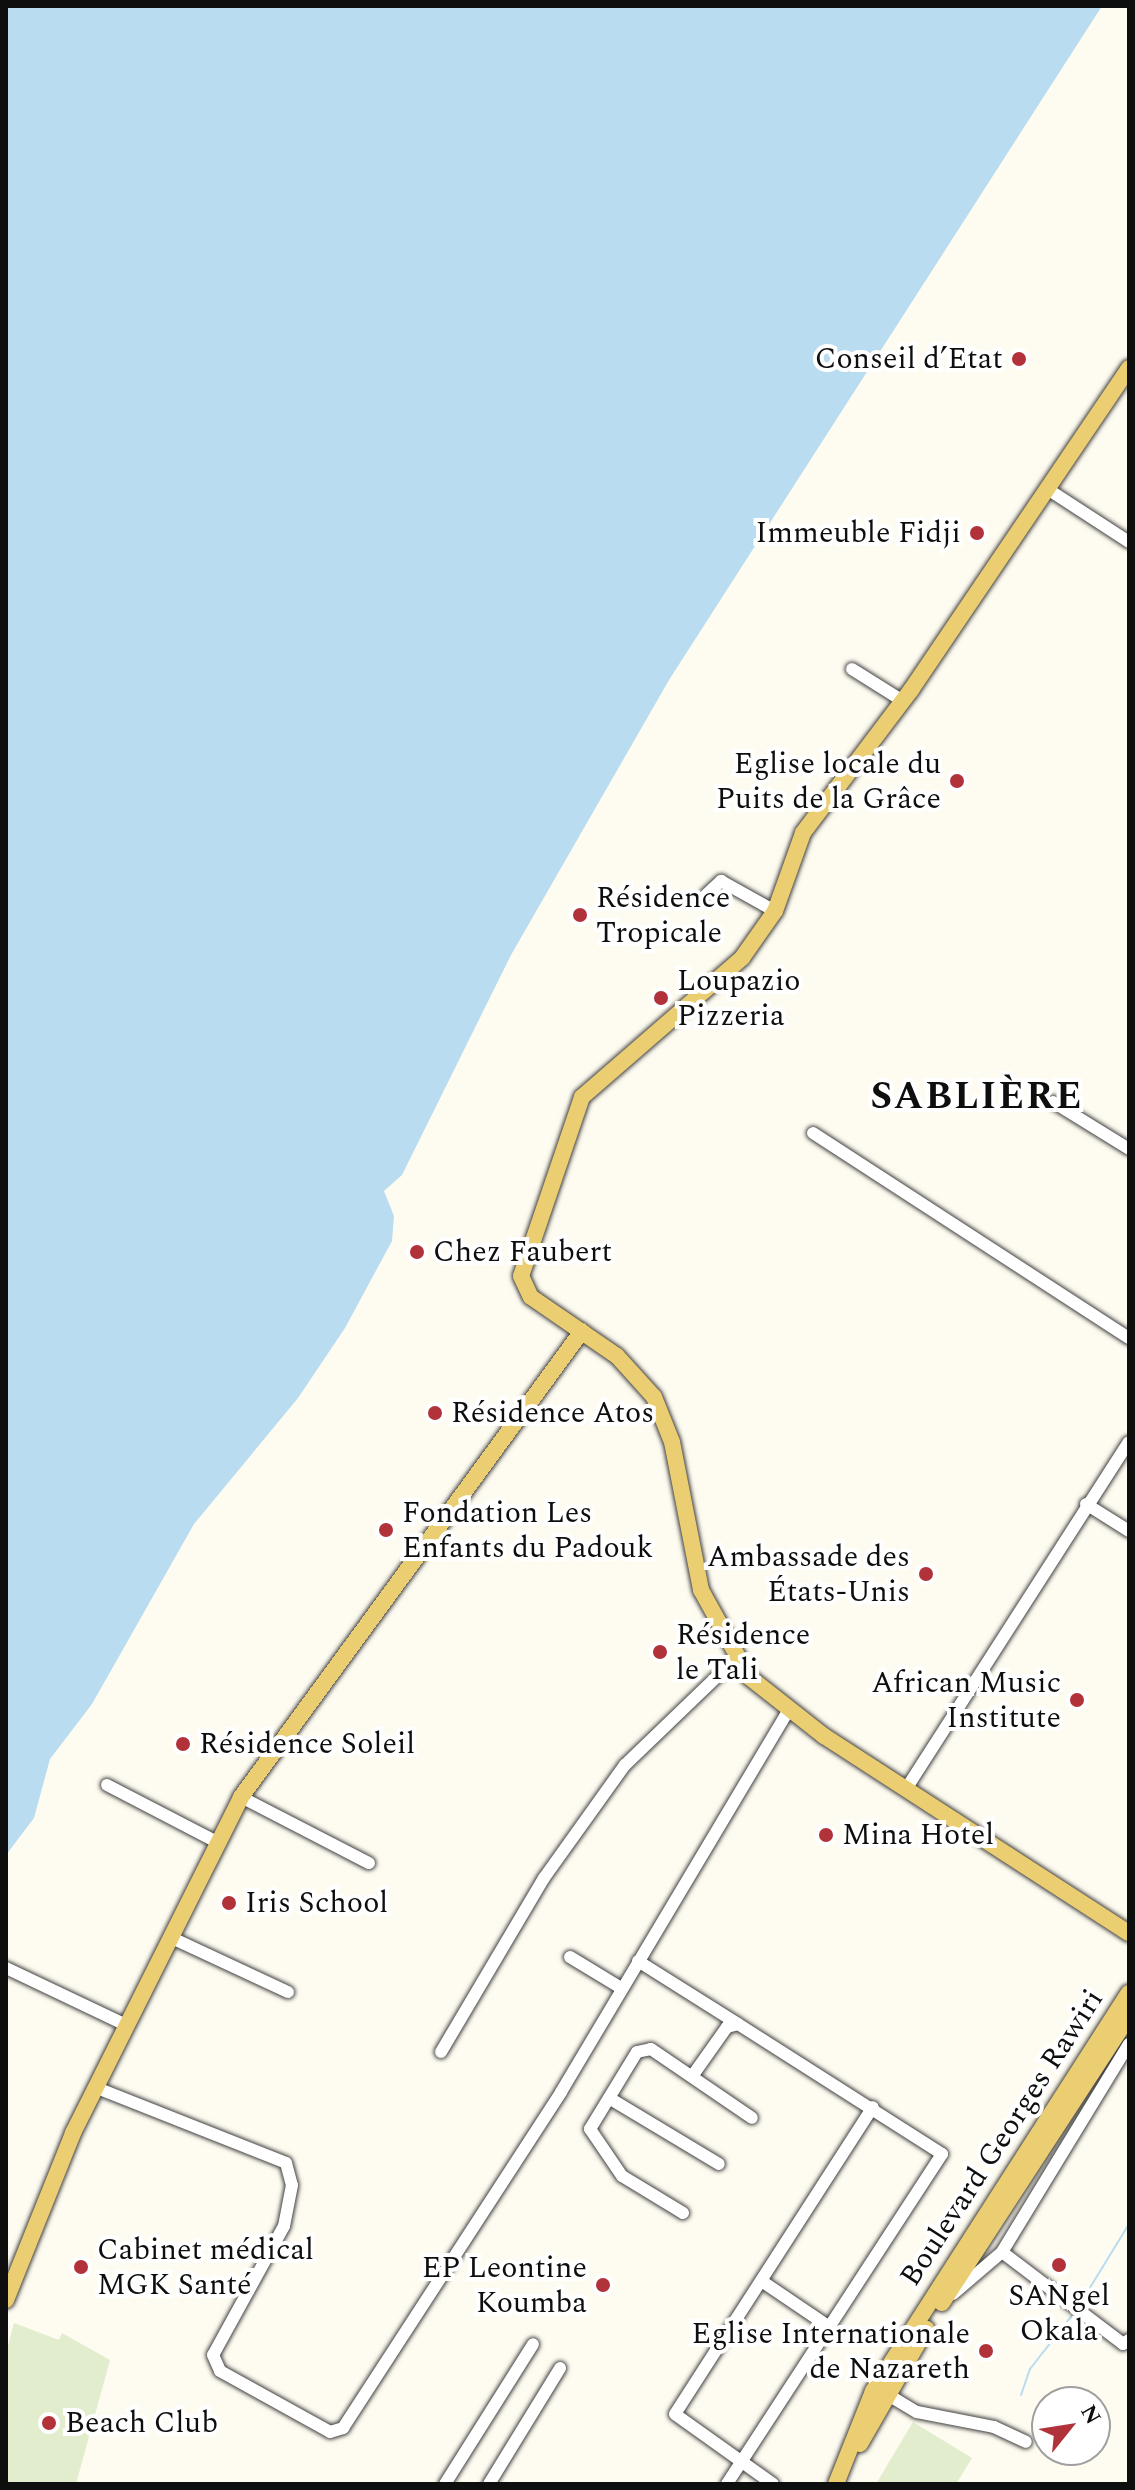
<!DOCTYPE html>
<html>
<head>
<meta charset="utf-8">
<style>
	body { margin:0 }
	#map { position:relative; width:1135px; height:2490px; overflow:hidden; background:#fefbf0; font-family:Spectral,serif }
	div>[style] { position:absolute }
	.pitch>* { inset:0; background:#e2edcd }
	.water>* { inset:0; background:#b9dcf0 }
	.stream>* { height:2px; margin:-1px; padding:0 1px; transform-origin:1px; border-radius:1px; background:#b9dcf0 }
	.roads { filter:drop-shadow(0 0 2px #414141) drop-shadow(0 0 2px #414141) }
	.minor>* { height:12px; margin:-6px; padding:0 6px; transform-origin:6px; border-radius:6px; background:#fff }
	.major>* { height:16px; margin:-8px; padding:0 8px; transform-origin:8px; border-radius:8px; background:#ecce72 }
	.dots>* { width:22px; height:22px; translate:-50% -50%; box-sizing:border-box; border:4px solid #fff; border-radius:50% }
	span { translate:-50% -50%; white-space:nowrap; text-align:center; line-height:1.15; -webkit-text-stroke:8px #fff; paint-order:stroke }
	.poi-label { font-size:30px; color:#0e0e0e }
	.right { translate:-100% -50%; text-align:right }
	.left { translate:0 -50%; text-align:left }
	.street-label { font-size:30px; color:#0e0e0e }
	.district-label { font-size:38px; color:#0e0e0e; font-weight:700; letter-spacing:2px }
	.frame { position:absolute; inset:0; border:8px solid #0e0e0e; pointer-events:none }
	.north { position:absolute; left:1031px; top:2386px; width:80px; height:80px; box-sizing:border-box; background:#fff; border:2px solid #9f9f9f; border-radius:50%; rotate:60deg; font-size:22px; font-weight:700; line-height:32px; text-align:center; color:#0e0e0e }
	.north::after { content:''; display:block; margin:auto; width:28px; height:36px; background:#b13239; clip-path:polygon(50% 0,100% 100%,50% 72%,0 100%) }
</style>
</head>
<body>
<div id="map">
	<div class="pitch">
		<i style="clip-path:polygon(14px 2323px,59px 2340px,62px 2333px,110px 2360px,76px 2484px,6px 2484px,6px 2353px)"></i>
		<i style="clip-path:polygon(913px 2422px,972px 2458px,956px 2484px,876px 2484px)"></i>
	</div>
	<div class="water">
		<i style="clip-path:polygon(6px 6px,1102px 6px,669px 680px,511px 955px,402px 1175px,384px 1191px,394px 1216px,392px 1241px,345px 1328px,298px 1398px,194px 1524px,92px 1704px,50px 1759px,34px 1818px,6px 1855px)"></i>
	</div>
	<div class="stream">
		<i style="left:1080px;top:2304px;width:94px;rotate:-58.5deg"></i>
		<i style="left:1021px;top:2395px;width:28px;rotate:-71deg"></i>
		<i style="left:1030px;top:2369px;width:70px;rotate:-52deg"></i>
	</div>
	<div class="roads">
		<div class="minor">
			<i style="left:1046px;top:488px;width:99px;rotate:33deg"></i>
			<i style="left:852px;top:669px;width:60px;rotate:32.1deg"></i>
			<i style="left:706px;top:895px;width:21px;rotate:-43deg"></i>
			<i style="left:721px;top:881px;width:62px;rotate:29.1deg"></i>
			<i style="left:1053px;top:1102px;width:89px;rotate:31.7deg"></i>
			<i style="left:813px;top:1133px;width:377px;rotate:33deg"></i>
			<i style="left:1086px;top:1504px;width:51px;rotate:32.1deg"></i>
			<i style="left:107px;top:1785px;width:124px;rotate:27.4deg"></i>
			<i style="left:906px;top:1789px;width:412px;rotate:-57.3deg"></i>
			<i style="left:241px;top:1797px;width:144px;rotate:27.3deg"></i>
			<i style="left:172px;top:1938px;width:128px;rotate:25deg"></i>
			<i style="left:570px;top:1957px;width:60px;rotate:31.3deg"></i>
			<i style="left:638px;top:1961px;width:118px;rotate:32.2deg"></i>
			<i style="left:6px;top:1968px;width:135px;rotate:25.4deg"></i>
			<i style="left:441px;top:2052px;width:202px;rotate:-59.4deg"></i>
			<i style="left:544px;top:1878px;width:139px;rotate:-54.4deg"></i>
			<i style="left:625px;top:1765px;width:154px;rotate:-43.9deg"></i>
			<i style="left:693px;top:2075px;width:59px;rotate:-54.7deg"></i>
			<i style="left:727px;top:2027px;width:11px;rotate:-15deg"></i>
			<i style="left:738px;top:2024px;width:242px;rotate:32.5deg"></i>
			<i style="left:942px;top:2154px;width:394px;rotate:123.1deg"></i>
			<i style="left:97px;top:2088px;width:203px;rotate:21.6deg"></i>
			<i style="left:286px;top:2163px;width:23px;rotate:75deg"></i>
			<i style="left:292px;top:2185px;width:42px;rotate:101deg"></i>
			<i style="left:284px;top:2226px;width:147px;rotate:118.8deg"></i>
			<i style="left:213px;top:2355px;width:17px;rotate:66deg"></i>
			<i style="left:220px;top:2371px;width:126px;rotate:29deg"></i>
			<i style="left:330px;top:2432px;width:14px;rotate:-17deg"></i>
			<i style="left:343px;top:2428px;width:401px;rotate:-57deg"></i>
			<i style="left:561px;top:2092px;width:443px;rotate:-59.2deg"></i>
			<i style="left:609px;top:2098px;width:128px;rotate:31deg"></i>
			<i style="left:683px;top:2213px;width:71px;rotate:-148.8deg"></i>
			<i style="left:622px;top:2176px;width:57px;rotate:-124.2deg"></i>
			<i style="left:590px;top:2129px;width:90px;rotate:-58.6deg"></i>
			<i style="left:637px;top:2052px;width:14px;rotate:-12deg"></i>
			<i style="left:651px;top:2049px;width:122px;rotate:34.3deg"></i>
			<i style="left:1002px;top:2252px;width:152px;rotate:37.2deg"></i>
			<i style="left:1123px;top:2344px;width:7px;rotate:-34deg"></i>
			<i style="left:763px;top:2282px;width:82px;rotate:34.1deg"></i>
			<i style="left:953px;top:2294px;width:65px;rotate:-40.6deg"></i>
			<i style="left:1002px;top:2252px;width:244px;rotate:-58.6deg"></i>
			<i style="left:885px;top:2393px;width:37px;rotate:31deg"></i>
			<i style="left:917px;top:2412px;width:78px;rotate:11deg"></i>
			<i style="left:994px;top:2427px;width:35px;rotate:25deg"></i>
			<i style="left:445px;top:2484px;width:165px;rotate:-57.8deg"></i>
			<i style="left:489px;top:2484px;width:136px;rotate:-58.5deg"></i>
			<i style="left:773px;top:2484px;width:120px;rotate:-144.5deg"></i>
			<i style="left:675px;top:2414px;width:365px;rotate:-57.2deg"></i>
		</div>
		<div class="major">
			<i style="left:1129px;top:368px;width:389px;rotate:124.1deg"></i>
			<i style="left:911px;top:690px;width:179px;rotate:127.1deg"></i>
			<i style="left:803px;top:833px;width:83px;rotate:109.7deg"></i>
			<i style="left:775px;top:911px;width:57px;rotate:125.1deg"></i>
			<i style="left:742px;top:958px;width:212px;rotate:139deg"></i>
			<i style="left:582px;top:1097px;width:189px;rotate:108.8deg"></i>
			<i style="left:521px;top:1276px;width:23px;rotate:65deg"></i>
			<i style="left:531px;top:1297px;width:104px;rotate:34.5deg"></i>
			<i style="left:617px;top:1356px;width:55px;rotate:47.9deg"></i>
			<i style="left:654px;top:1397px;width:48px;rotate:68.2deg"></i>
			<i style="left:672px;top:1442px;width:151px;rotate:78.9deg"></i>
			<i style="left:701px;top:1590px;width:99px;rotate:61.1deg"></i>
			<i style="left:749px;top:1677px;width:95px;rotate:38.2deg"></i>
			<i style="left:824px;top:1736px;width:363px;rotate:32.9deg"></i>
			<i style="left:6px;top:2300px;width:180px;rotate:-68.1deg"></i>
			<i style="left:73px;top:2133px;width:376px;rotate:-63.4deg"></i>
			<i style="left:241px;top:1797px;width:577px;rotate:-53.8deg"></i>
			<i style="left:942px;top:2303px;width:343px;rotate:-56.9deg"></i>
			<i style="left:860px;top:2444px;width:133px;rotate:-60.1deg"></i>
			<i style="left:836px;top:2484px;width:100px;rotate:-68.3deg"></i>
			<i style="left:873px;top:2391px;width:473px;rotate:-57.3deg"></i>
		</div>
	</div>
	<div class="dots">
		<i style="left:1019px;top:359px;background:#b13239"></i>
		<i style="left:977px;top:533px;background:#b13239"></i>
		<i style="left:957px;top:781px;background:#b13239"></i>
		<i style="left:580px;top:915px;background:#b13239"></i>
		<i style="left:661px;top:998px;background:#b13239"></i>
		<i style="left:417px;top:1252px;background:#b13239"></i>
		<i style="left:435px;top:1413px;background:#b13239"></i>
		<i style="left:386px;top:1530px;background:#b13239"></i>
		<i style="left:926px;top:1574px;background:#b13239"></i>
		<i style="left:660px;top:1652px;background:#b13239"></i>
		<i style="left:1077px;top:1700px;background:#b13239"></i>
		<i style="left:183px;top:1744px;background:#b13239"></i>
		<i style="left:826px;top:1835px;background:#b13239"></i>
		<i style="left:229px;top:1903px;background:#b13239"></i>
		<i style="left:1059px;top:2265px;background:#b13239"></i>
		<i style="left:81px;top:2267px;background:#b13239"></i>
		<i style="left:603px;top:2285px;background:#b13239"></i>
		<i style="left:986px;top:2351px;background:#b13239"></i>
		<i style="left:49px;top:2423px;background:#b13239"></i>
	</div>
	<div class="poi-label">
		<span class="right" style="left:1003px;top:359px">Conseil d’Etat</span>
		<span class="right" style="left:961px;top:533px">Immeuble Fidji</span>
		<span class="right" style="left:941px;top:781px">Eglise locale du<br>Puits de la Grâce</span>
		<span class="left" style="left:596px;top:915px">Résidence<br>Tropicale</span>
		<span class="left" style="left:677px;top:998px">Loupazio<br>Pizzeria</span>
		<span class="left" style="left:433px;top:1252px">Chez Faubert</span>
		<span class="left" style="left:451px;top:1413px">Résidence Atos</span>
		<span class="left" style="left:402px;top:1530px">Fondation Les<br>Enfants du Padouk</span>
		<span class="right" style="left:910px;top:1574px">Ambassade des<br>États-Unis</span>
		<span class="left" style="left:676px;top:1652px">Résidence<br>le Tali</span>
		<span class="right" style="left:1061px;top:1700px">African Music<br>Institute</span>
		<span class="left" style="left:199px;top:1744px">Résidence Soleil</span>
		<span class="left" style="left:842px;top:1835px">Mina Hotel</span>
		<span class="left" style="left:245px;top:1903px">Iris School</span>
		<span class="left" style="left:97px;top:2267px">Cabinet médical<br>MGK Santé</span>
		<span class="right" style="left:587px;top:2285px">EP Leontine<br>Koumba</span>
		<span style="left:1059px;top:2313px">SANgel<br>Okala</span>
		<span class="right" style="left:970px;top:2351px">Eglise Internationale<br>de Nazareth</span>
		<span class="left" style="left:65px;top:2423px">Beach Club</span>
	</div>
	<div class="street-label">
		<span style="left:1002px;top:2138px;rotate:-57deg">Boulevard Georges Rawiri</span>
	</div>
	<div class="district-label">
		<span style="left:977px;top:1098px">SABLIÈRE</span>
	</div>
	<div class="frame"></div>
	<div class="north">N</div>
</div>
</body>
</html>
